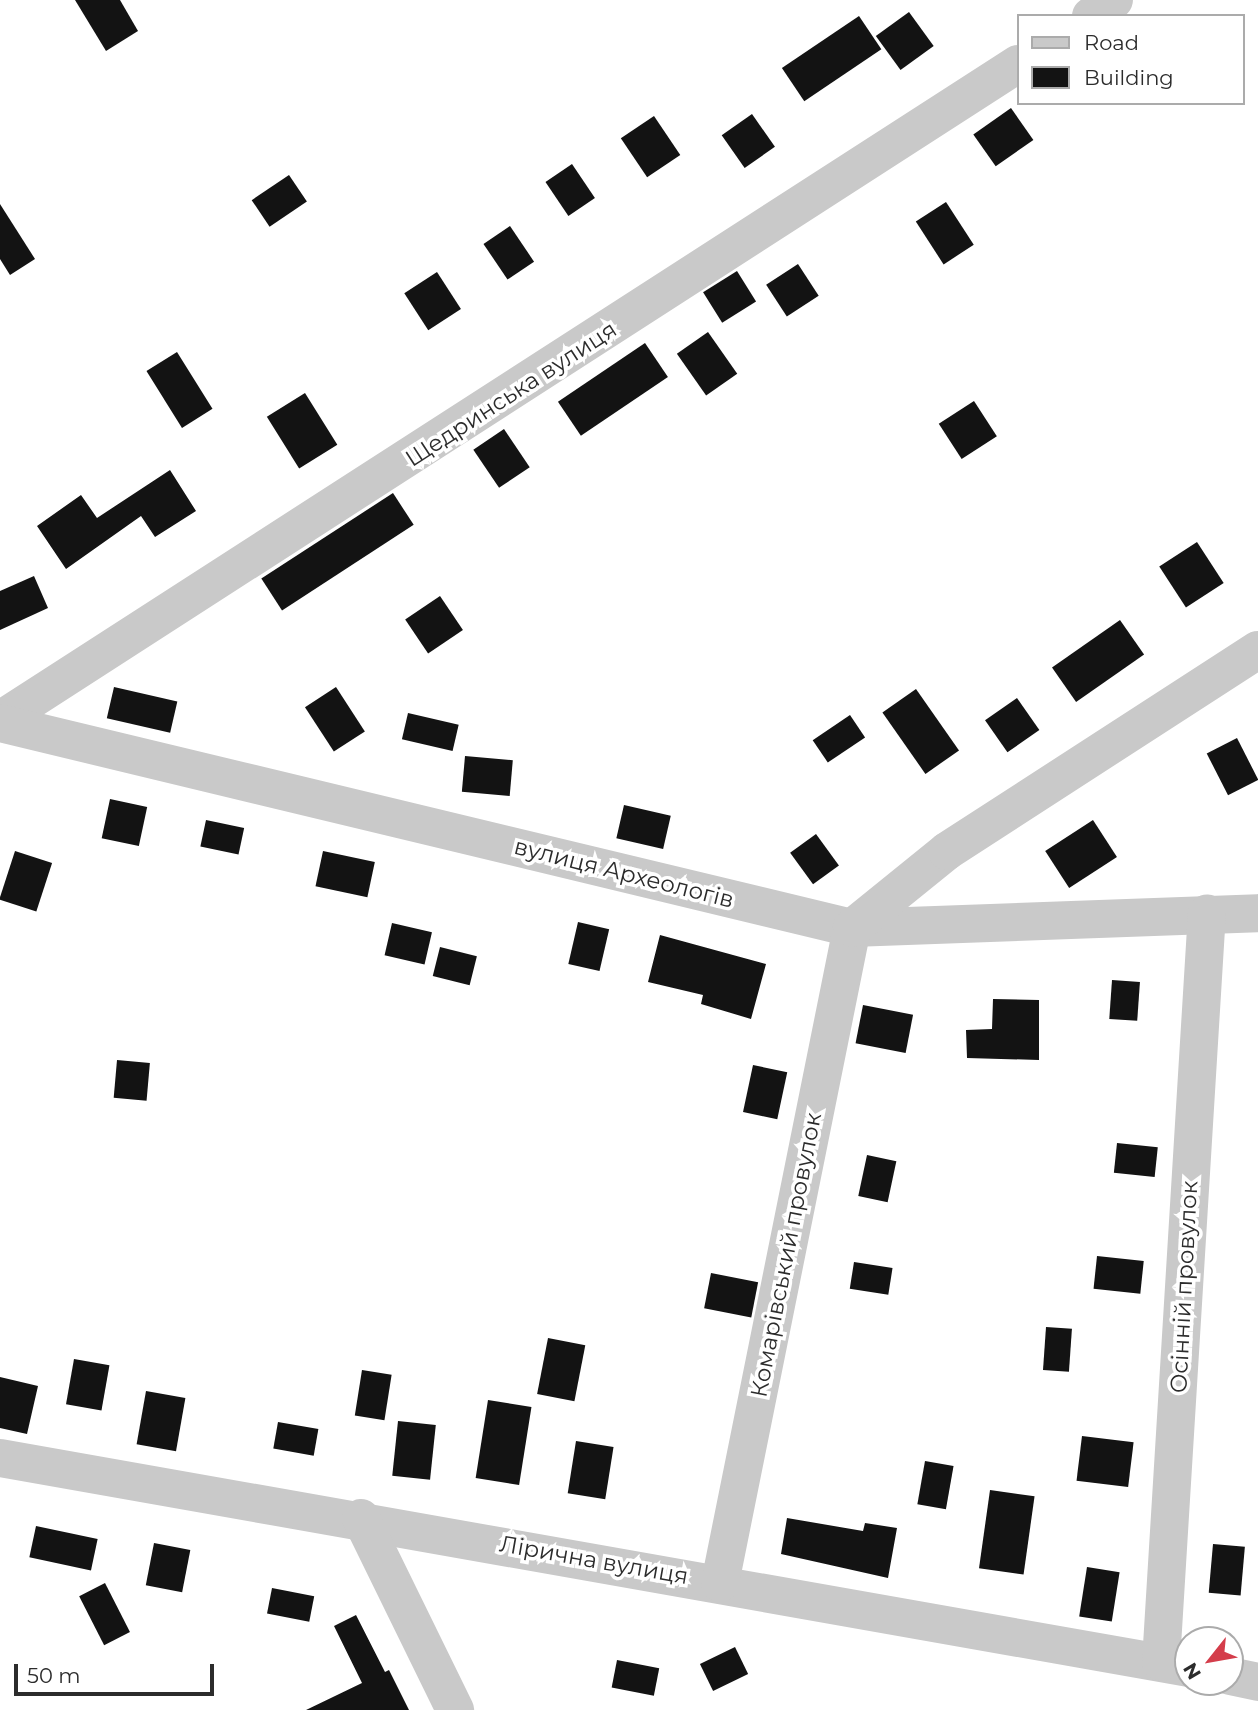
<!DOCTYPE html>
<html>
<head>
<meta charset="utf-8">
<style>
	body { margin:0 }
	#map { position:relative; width:1258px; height:1710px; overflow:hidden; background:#fff; font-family:Montserrat,sans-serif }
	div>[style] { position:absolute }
	.building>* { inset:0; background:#131313; transform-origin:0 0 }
	.minor>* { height:38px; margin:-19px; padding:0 19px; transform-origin:19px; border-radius:19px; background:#c9c9c9 }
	span { translate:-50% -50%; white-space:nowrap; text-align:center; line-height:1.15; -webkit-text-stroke:7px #fff; paint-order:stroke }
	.street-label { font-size:23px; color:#2c2c2c }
	.legend { position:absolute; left:1017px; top:14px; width:228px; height:91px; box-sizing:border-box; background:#fff; border:2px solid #ababab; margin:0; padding:9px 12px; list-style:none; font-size:21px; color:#2c2c2c }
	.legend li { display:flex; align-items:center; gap:14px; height:35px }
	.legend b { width:35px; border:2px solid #ababab }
	.north { position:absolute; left:1174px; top:1626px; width:70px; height:70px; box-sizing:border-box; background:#fff; border:2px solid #ababab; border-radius:50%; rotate:239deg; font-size:19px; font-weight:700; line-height:28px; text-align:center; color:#2c2c2c }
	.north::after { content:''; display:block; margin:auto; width:24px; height:32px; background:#d43d4b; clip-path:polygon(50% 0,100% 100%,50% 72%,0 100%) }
	.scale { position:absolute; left:14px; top:1664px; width:200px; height:32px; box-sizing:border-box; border:4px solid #2c2c2c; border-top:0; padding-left:9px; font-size:21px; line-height:24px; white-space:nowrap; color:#2c2c2c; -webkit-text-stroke:5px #fff; paint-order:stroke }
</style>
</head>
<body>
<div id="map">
	<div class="building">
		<i style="clip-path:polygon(75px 0,120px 0,138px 31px,106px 51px)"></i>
		<i style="left:909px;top:12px;width:42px;height:41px;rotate:54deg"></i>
		<i style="left:859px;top:16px;width:40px;height:93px;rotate:56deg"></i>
		<i style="left:1011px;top:108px;width:39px;height:46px;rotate:55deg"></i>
		<i style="left:752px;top:114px;width:40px;height:37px;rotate:55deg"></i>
		<i style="left:654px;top:116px;width:47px;height:40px;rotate:56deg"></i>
		<i style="left:572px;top:164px;width:41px;height:32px;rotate:56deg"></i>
		<i style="left:289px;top:175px;width:32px;height:45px;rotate:56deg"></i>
		<i style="left:946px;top:202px;width:51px;height:36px;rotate:57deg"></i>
		<i style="clip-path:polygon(0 204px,35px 259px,10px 275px,0 259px)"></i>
		<i style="left:510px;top:226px;width:43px;height:32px;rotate:56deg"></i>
		<i style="left:798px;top:264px;width:38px;height:38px;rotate:57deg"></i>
		<i style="left:737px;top:271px;width:36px;height:40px;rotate:58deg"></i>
		<i style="left:437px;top:272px;width:44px;height:39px;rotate:57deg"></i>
		<i style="left:708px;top:332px;width:51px;height:38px;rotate:55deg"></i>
		<i style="left:645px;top:343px;width:41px;height:105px;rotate:56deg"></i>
		<i style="left:177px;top:352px;width:67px;height:36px;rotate:58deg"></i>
		<i style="left:305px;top:393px;width:61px;height:45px;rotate:58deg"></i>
		<i style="left:974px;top:401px;width:42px;height:42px;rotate:57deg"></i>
		<i style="left:504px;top:429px;width:46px;height:37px;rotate:56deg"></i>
		<i style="clip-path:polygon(170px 470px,196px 511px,155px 537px,141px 516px,66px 569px,37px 526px,81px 495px,97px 518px)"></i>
		<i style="left:393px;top:493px;width:38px;height:157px;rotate:57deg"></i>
		<i style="left:1197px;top:542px;width:49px;height:45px;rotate:57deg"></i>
		<i style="clip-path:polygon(34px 576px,48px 608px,0 630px,0 591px)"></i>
		<i style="left:440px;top:596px;width:41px;height:42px;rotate:56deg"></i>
		<i style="left:1120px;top:620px;width:42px;height:83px;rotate:55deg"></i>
		<i style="left:114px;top:687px;width:65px;height:32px;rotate:13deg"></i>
		<i style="left:336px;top:687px;width:53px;height:37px;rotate:57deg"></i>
		<i style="left:916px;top:689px;width:75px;height:41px;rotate:55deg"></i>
		<i style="left:1017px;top:698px;width:39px;height:39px;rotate:55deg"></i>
		<i style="left:408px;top:713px;width:52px;height:27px;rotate:13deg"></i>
		<i style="left:850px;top:715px;width:27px;height:45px;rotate:56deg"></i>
		<i style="left:1237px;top:738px;width:47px;height:34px;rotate:63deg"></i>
		<i style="left:465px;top:756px;width:48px;height:36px;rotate:5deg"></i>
		<i style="left:110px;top:799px;width:38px;height:40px;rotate:12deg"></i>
		<i style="left:624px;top:805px;width:48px;height:34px;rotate:13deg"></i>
		<i style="left:206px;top:820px;width:39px;height:27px;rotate:12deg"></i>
		<i style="left:1093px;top:820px;width:44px;height:57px;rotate:57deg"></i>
		<i style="left:816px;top:834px;width:39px;height:32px;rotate:54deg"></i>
		<i style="left:15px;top:851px;width:39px;height:51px;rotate:18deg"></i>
		<i style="left:323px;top:851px;width:53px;height:36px;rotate:12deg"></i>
		<i style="left:578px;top:922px;width:32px;height:43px;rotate:13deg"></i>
		<i style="left:392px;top:923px;width:41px;height:33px;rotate:13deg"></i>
		<i style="clip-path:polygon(660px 935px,766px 964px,751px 1019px,701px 1004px,703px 995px,648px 982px)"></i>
		<i style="left:440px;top:947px;width:38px;height:30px;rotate:14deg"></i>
		<i style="left:1112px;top:980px;width:28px;height:39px;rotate:4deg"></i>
		<i style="clip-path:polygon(993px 999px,1039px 1000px,1039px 1060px,967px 1058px,966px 1030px,992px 1029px)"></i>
		<i style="left:863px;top:1005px;width:51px;height:39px;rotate:11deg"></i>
		<i style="left:117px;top:1060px;width:33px;height:38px;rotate:5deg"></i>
		<i style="left:753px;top:1065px;width:35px;height:48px;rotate:12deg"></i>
		<i style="left:1117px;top:1143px;width:41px;height:30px;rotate:6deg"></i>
		<i style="left:867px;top:1155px;width:30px;height:42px;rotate:12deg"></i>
		<i style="left:1097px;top:1256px;width:47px;height:33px;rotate:6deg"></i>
		<i style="left:854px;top:1262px;width:39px;height:27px;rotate:9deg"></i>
		<i style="left:711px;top:1273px;width:48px;height:36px;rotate:11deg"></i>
		<i style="left:1046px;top:1327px;width:26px;height:43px;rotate:4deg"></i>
		<i style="left:548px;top:1338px;width:38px;height:57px;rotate:11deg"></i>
		<i style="left:74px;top:1359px;width:36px;height:46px;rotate:10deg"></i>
		<i style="left:362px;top:1370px;width:30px;height:46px;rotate:9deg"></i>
		<i style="clip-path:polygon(0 1377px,38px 1386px,27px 1434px,0 1428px)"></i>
		<i style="left:146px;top:1391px;width:40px;height:54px;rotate:10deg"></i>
		<i style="left:488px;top:1400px;width:44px;height:79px;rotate:9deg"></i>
		<i style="left:398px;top:1421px;width:38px;height:55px;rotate:6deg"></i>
		<i style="left:278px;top:1422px;width:41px;height:27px;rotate:10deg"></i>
		<i style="left:1082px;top:1436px;width:52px;height:45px;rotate:7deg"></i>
		<i style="left:576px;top:1441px;width:38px;height:53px;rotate:9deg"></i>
		<i style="left:925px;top:1461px;width:29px;height:44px;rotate:10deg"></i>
		<i style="left:990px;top:1490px;width:45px;height:79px;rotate:8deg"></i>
		<i style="clip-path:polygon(787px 1518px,863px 1531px,865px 1523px,897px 1528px,888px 1578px,781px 1554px)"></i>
		<i style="left:36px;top:1526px;width:63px;height:32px;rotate:12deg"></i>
		<i style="left:154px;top:1543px;width:37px;height:43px;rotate:11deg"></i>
		<i style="left:1213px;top:1544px;width:32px;height:49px;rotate:5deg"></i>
		<i style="left:1087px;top:1567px;width:33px;height:50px;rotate:9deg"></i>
		<i style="left:105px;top:1583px;width:55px;height:29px;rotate:63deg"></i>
		<i style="left:272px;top:1588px;width:43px;height:26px;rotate:11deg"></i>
		<i style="clip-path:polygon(356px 1615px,385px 1672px,389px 1670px,409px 1710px,306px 1710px,362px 1683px,334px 1626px)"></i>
		<i style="left:735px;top:1647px;width:30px;height:39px;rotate:64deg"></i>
		<i style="left:617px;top:1660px;width:43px;height:28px;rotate:11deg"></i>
	</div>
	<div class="minor">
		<i style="left:1091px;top:16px;width:28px;rotate:-35deg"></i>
		<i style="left:0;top:720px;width:1211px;rotate:-32.8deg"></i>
		<i style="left:0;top:723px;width:876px;rotate:13.53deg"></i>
		<i style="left:852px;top:928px;width:406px;rotate:-2.1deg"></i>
		<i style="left:0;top:1458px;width:1206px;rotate:10.02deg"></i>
		<i style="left:361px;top:1518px;width:214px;rotate:63.9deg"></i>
		<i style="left:720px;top:1583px;width:668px;rotate:-78.61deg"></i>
		<i style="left:852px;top:928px;width:122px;rotate:-39deg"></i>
		<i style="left:947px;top:851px;width:370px;rotate:-32.9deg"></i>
		<i style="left:1161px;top:1662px;width:750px;rotate:-86.49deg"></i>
		<i style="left:1230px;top:1676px;width:29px;rotate:12deg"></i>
	</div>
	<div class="street-label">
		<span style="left:511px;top:394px;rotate:-33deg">Щедринська вулиця</span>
		<span style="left:624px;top:873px;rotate:14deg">вулиця Археологів</span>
		<span style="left:786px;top:1255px;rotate:-79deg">Комарівський провулок</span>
		<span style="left:1184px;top:1287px;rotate:-87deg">Осінній провулок</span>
		<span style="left:594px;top:1560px;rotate:10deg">Лірична вулиця</span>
	</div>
	<ul class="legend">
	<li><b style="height:9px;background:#c9c9c9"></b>Road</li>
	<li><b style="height:19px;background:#131313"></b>Building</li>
	</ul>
	<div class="north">N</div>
	<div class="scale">50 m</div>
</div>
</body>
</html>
